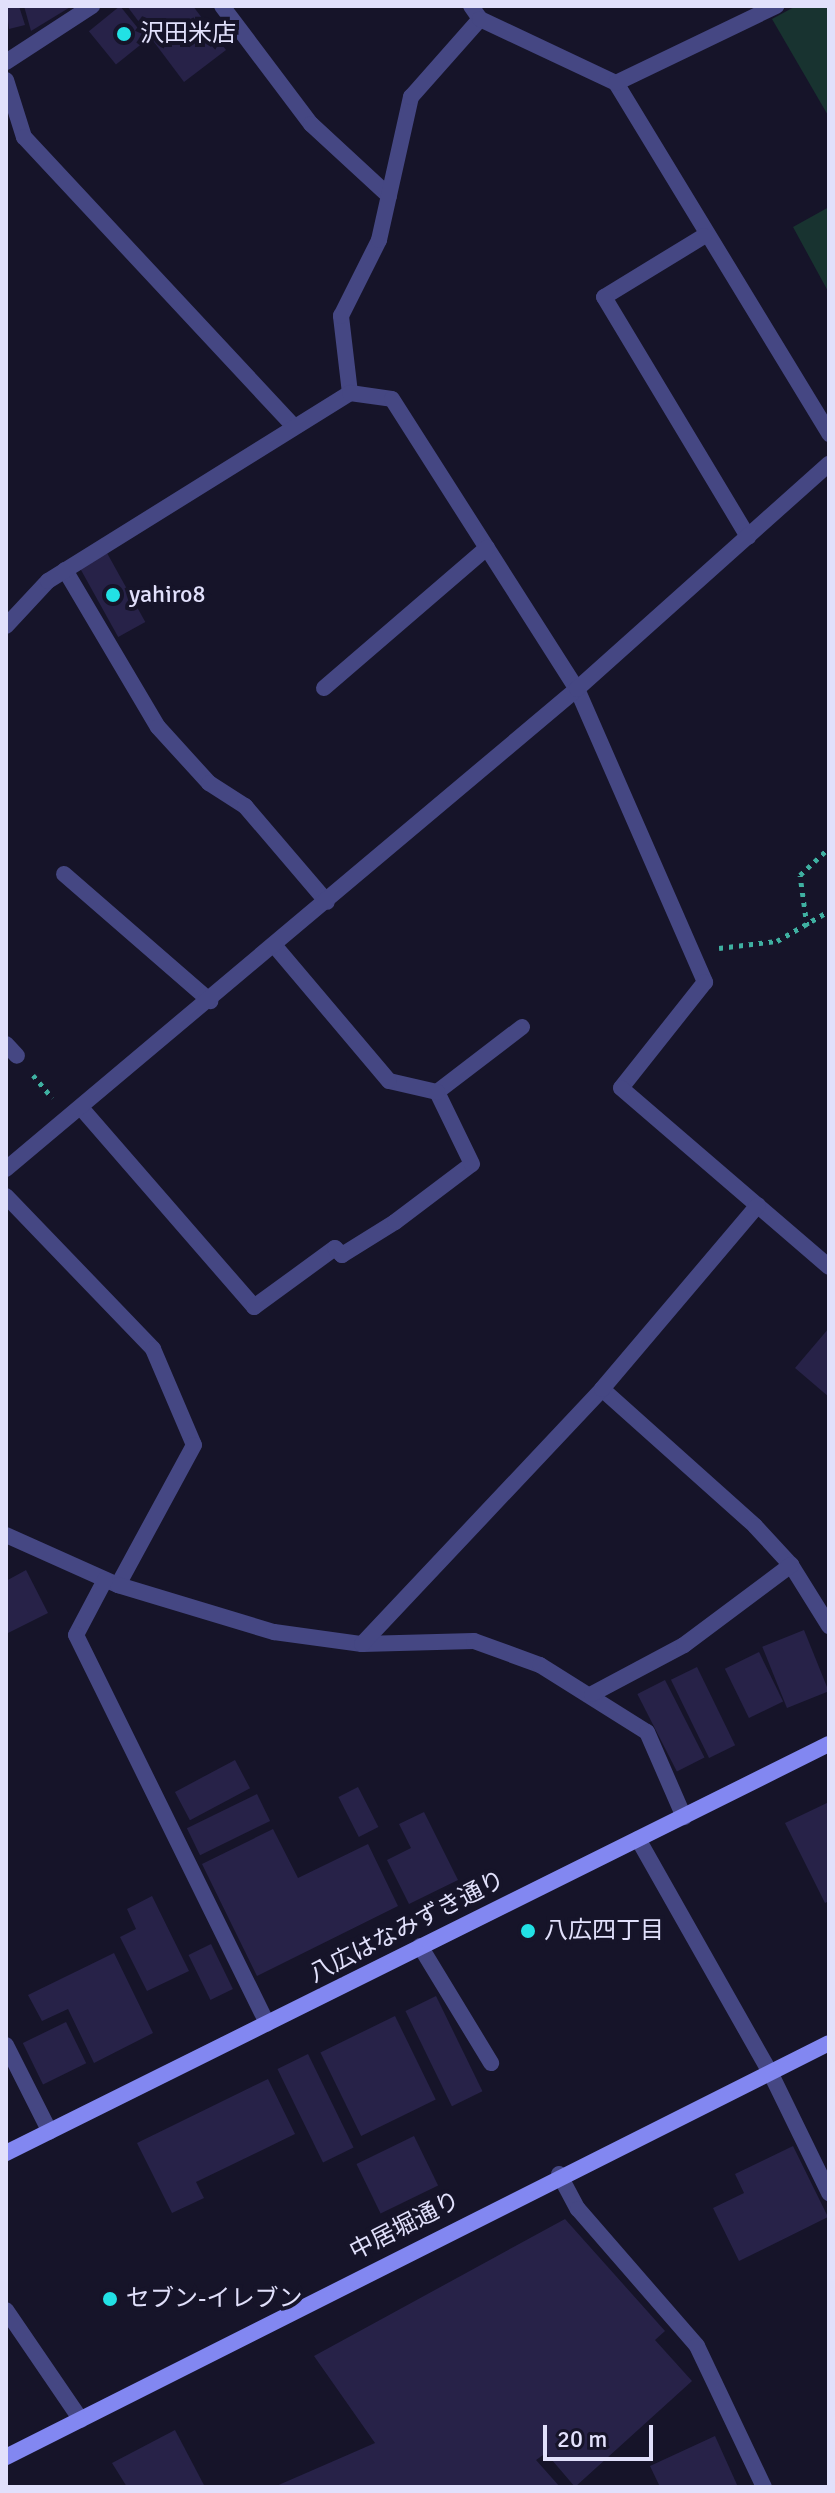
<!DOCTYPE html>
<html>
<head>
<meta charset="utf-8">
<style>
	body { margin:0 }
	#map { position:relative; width:835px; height:2493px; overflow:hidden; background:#161429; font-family:Signika,"Noto Sans JP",sans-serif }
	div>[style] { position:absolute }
	.green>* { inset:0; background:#183330 }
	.building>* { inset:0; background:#272248; transform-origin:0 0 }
	.path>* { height:5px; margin-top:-2.5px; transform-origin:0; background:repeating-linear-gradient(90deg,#3fb0a1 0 4px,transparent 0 10px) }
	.lane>* { height:16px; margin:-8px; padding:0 8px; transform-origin:8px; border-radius:8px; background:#454783 }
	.street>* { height:16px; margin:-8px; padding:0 8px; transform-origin:8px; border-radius:8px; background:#454783 }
	.secondary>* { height:16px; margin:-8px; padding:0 8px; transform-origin:8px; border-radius:8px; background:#8287f1 }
	.dots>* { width:22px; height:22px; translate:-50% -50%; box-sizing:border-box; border:4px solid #161429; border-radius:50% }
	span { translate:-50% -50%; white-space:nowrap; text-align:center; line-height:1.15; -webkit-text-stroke:8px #161429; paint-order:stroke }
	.poi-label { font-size:24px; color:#e1e0fb }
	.left { translate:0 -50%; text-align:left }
	.street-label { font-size:24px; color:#e1e0fb }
	.frame { position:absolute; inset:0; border:8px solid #e1e0fb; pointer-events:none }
	.scale { position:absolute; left:543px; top:2425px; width:110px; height:36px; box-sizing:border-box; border:4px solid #e1e0fb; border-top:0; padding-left:10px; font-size:24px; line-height:28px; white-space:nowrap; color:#e1e0fb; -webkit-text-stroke:6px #161429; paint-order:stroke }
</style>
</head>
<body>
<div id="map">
	<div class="green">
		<i style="clip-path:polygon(796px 6px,829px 6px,829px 117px,772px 19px)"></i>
		<i style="clip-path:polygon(829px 207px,829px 293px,793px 227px)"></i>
	</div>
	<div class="building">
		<i style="clip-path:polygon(6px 6px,19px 6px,25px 25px,9px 29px)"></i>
		<i style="clip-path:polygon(24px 6px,72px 6px,31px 31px)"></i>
		<i style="left:120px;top:6px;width:43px;height:40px;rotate:51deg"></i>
		<i style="clip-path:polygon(127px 6px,193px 6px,226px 50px,184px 82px)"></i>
		<i style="left:107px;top:553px;width:79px;height:31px;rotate:61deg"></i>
		<i style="clip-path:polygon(829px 1328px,829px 1397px,795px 1368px)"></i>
		<i style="clip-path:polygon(26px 1570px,48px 1613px,6px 1634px,6px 1581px)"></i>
		<i style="left:804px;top:1630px;width:66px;height:45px;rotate:68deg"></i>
		<i style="left:759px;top:1652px;width:55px;height:38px;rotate:64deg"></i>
		<i style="left:697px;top:1667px;width:87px;height:29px;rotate:64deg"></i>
		<i style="left:665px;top:1680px;width:87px;height:31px;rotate:63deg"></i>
		<i style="left:235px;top:1760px;width:32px;height:68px;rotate:62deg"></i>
		<i style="left:358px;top:1787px;width:45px;height:22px;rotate:63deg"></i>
		<i style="left:257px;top:1794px;width:30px;height:78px;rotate:64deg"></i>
		<i style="clip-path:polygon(829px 1802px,829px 1901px,825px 1903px,785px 1823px)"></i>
		<i style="clip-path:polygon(424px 1812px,458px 1880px,409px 1904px,387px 1860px,411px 1848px,399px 1824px)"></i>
		<i style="clip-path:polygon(273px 1829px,298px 1878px,368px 1844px,398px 1906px,257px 1976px,202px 1864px)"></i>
		<i style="clip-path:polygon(152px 1896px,189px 1971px,147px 1991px,120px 1937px,136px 1929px,127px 1909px)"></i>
		<i style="left:211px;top:1944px;width:50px;height:25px;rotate:64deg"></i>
		<i style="clip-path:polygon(114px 1953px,153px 2033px,94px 2063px,68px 2009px,42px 2021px,28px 1995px)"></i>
		<i style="left:436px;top:1996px;width:106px;height:34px;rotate:64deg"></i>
		<i style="left:395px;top:2016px;width:93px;height:83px;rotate:64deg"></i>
		<i style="left:66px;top:2022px;width:46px;height:48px;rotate:64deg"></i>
		<i style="left:308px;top:2054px;width:104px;height:34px;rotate:64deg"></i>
		<i style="clip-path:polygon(268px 2079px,295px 2134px,196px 2182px,204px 2198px,172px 2213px,137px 2143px)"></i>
		<i style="left:414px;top:2136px;width:55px;height:64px;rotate:64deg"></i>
		<i style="clip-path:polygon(793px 2146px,828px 2217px,739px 2261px,713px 2208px,744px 2193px,735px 2174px)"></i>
		<i style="clip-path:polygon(565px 2219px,665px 2331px,655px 2340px,692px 2381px,575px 2487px,546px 2453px,536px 2460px,560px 2487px,274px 2487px,375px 2443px,314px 2356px)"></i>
		<i style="clip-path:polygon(175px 2430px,205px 2487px,127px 2487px,112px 2463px)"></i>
		<i style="clip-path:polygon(715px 2436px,738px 2487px,660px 2487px,650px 2466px)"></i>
	</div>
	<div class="path">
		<i style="left:807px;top:926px;width:51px;rotate:-97.8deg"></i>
		<i style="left:800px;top:875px;width:40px;rotate:-43deg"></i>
		<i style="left:719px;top:948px;width:58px;rotate:-6.9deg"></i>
		<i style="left:777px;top:941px;width:60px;rotate:-30deg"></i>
		<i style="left:33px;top:1075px;width:30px;rotate:50deg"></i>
	</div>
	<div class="lane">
		<i style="left:222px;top:6px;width:148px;rotate:53deg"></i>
		<i style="left:311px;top:124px;width:106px;rotate:42.7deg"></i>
		<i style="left:616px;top:83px;width:411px;rotate:58.7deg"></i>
		<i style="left:704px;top:236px;width:117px;rotate:148.6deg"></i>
		<i style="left:604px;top:297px;width:280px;rotate:59deg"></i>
		<i style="left:350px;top:393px;width:78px;rotate:-96.7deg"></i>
		<i style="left:341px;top:316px;width:85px;rotate:-63.4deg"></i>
		<i style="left:379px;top:240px;width:147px;rotate:-77.4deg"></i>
		<i style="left:411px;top:97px;width:104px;rotate:-48.5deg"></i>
		<i style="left:420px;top:1946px;width:137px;rotate:58.7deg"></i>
		<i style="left:6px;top:2310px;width:133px;rotate:55.7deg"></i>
	</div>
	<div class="street">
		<i style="left:471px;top:6px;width:16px;rotate:55deg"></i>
		<i style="left:480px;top:19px;width:150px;rotate:25.2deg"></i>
		<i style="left:616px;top:83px;width:178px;rotate:-25.7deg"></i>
		<i style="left:6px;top:62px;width:103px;rotate:-33.1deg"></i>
		<i style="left:6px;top:80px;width:60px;rotate:72.5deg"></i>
		<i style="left:24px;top:137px;width:396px;rotate:47deg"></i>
		<i style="left:65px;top:570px;width:182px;rotate:59.4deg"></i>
		<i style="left:158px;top:727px;width:76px;rotate:47.7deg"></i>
		<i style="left:209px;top:783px;width:43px;rotate:32.6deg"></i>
		<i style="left:245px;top:806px;width:126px;rotate:49.5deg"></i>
		<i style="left:6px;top:626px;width:62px;rotate:-47deg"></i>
		<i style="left:48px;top:581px;width:356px;rotate:-31.9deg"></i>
		<i style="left:350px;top:393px;width:42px;rotate:8.1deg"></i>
		<i style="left:392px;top:399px;width:344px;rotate:57.5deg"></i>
		<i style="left:577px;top:689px;width:320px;rotate:66.4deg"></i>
		<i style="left:705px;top:982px;width:135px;rotate:128.4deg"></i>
		<i style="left:621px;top:1088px;width:274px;rotate:40.7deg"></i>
		<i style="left:324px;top:688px;width:215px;rotate:-40.7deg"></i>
		<i style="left:64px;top:874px;width:194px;rotate:41deg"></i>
		<i style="left:6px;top:1044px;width:16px;rotate:47deg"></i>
		<i style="left:437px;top:1092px;width:107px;rotate:-37.4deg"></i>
		<i style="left:83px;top:1110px;width:261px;rotate:49deg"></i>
		<i style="left:254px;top:1307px;width:100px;rotate:-36.1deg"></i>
		<i style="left:335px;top:1248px;width:10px;rotate:45deg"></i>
		<i style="left:342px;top:1255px;width:62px;rotate:-31.9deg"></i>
		<i style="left:395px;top:1222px;width:96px;rotate:-37deg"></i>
		<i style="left:472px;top:1164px;width:80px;rotate:-115.9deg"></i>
		<i style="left:437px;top:1092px;width:49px;rotate:-167.1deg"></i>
		<i style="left:389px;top:1081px;width:177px;rotate:-130.2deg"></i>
		<i style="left:6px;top:1169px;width:746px;rotate:-40.05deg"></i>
		<i style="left:577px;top:689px;width:338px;rotate:-41.8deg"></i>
		<i style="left:6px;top:1196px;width:212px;rotate:46.1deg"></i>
		<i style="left:153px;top:1349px;width:104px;rotate:66.9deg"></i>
		<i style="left:194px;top:1445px;width:159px;rotate:118.5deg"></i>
		<i style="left:602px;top:1389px;width:205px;rotate:41.8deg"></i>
		<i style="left:755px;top:1526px;width:53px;rotate:47.3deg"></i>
		<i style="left:791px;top:1565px;width:72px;rotate:58.1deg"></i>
		<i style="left:6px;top:1535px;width:123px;rotate:24.1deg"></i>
		<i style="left:118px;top:1585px;width:163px;rotate:16.8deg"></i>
		<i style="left:274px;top:1632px;width:89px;rotate:7.8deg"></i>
		<i style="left:362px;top:1644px;width:112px;rotate:-1.5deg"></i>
		<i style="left:474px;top:1641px;width:70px;rotate:20deg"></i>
		<i style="left:540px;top:1665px;width:126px;rotate:32.1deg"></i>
		<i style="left:647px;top:1732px;width:93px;rotate:66.5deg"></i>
		<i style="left:105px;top:1580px;width:62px;rotate:117.8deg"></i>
		<i style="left:76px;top:1635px;width:433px;rotate:63.8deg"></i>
		<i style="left:362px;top:1644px;width:350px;rotate:-46.7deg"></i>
		<i style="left:602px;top:1389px;width:241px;rotate:-49.7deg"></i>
		<i style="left:592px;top:1694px;width:104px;rotate:-28deg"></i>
		<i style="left:684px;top:1645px;width:134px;rotate:-36.8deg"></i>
		<i style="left:638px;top:1839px;width:268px;rotate:60.5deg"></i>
		<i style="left:770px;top:2072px;width:135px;rotate:64deg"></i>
		<i style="left:6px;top:2045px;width:97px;rotate:63.2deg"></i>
		<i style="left:559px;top:2174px;width:40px;rotate:62deg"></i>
		<i style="left:578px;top:2209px;width:181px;rotate:49deg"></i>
		<i style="left:697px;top:2346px;width:156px;rotate:64.6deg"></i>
	</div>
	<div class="secondary">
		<i style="left:6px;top:2153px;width:919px;rotate:-26.43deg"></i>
		<i style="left:6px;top:2457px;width:921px;rotate:-26.7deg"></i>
	</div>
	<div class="dots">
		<i style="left:124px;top:34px;background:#22e1e5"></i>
		<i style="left:113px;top:595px;background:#22e1e5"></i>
		<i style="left:528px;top:1931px;background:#22e1e5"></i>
		<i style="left:110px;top:2299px;background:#22e1e5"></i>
	</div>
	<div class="poi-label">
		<span class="left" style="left:140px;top:34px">沢田米店</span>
		<span class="left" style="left:129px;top:595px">yahiro8</span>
		<span class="left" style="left:544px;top:1931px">八広四丁目</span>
		<span class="left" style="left:126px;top:2299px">セブン-イレブン</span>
	</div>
	<div class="street-label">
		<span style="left:407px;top:1927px;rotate:-27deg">八広はなみずき通り</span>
		<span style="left:405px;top:2226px;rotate:-27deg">中居堀通り</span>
	</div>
	<div class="frame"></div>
	<div class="scale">20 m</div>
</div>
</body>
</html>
